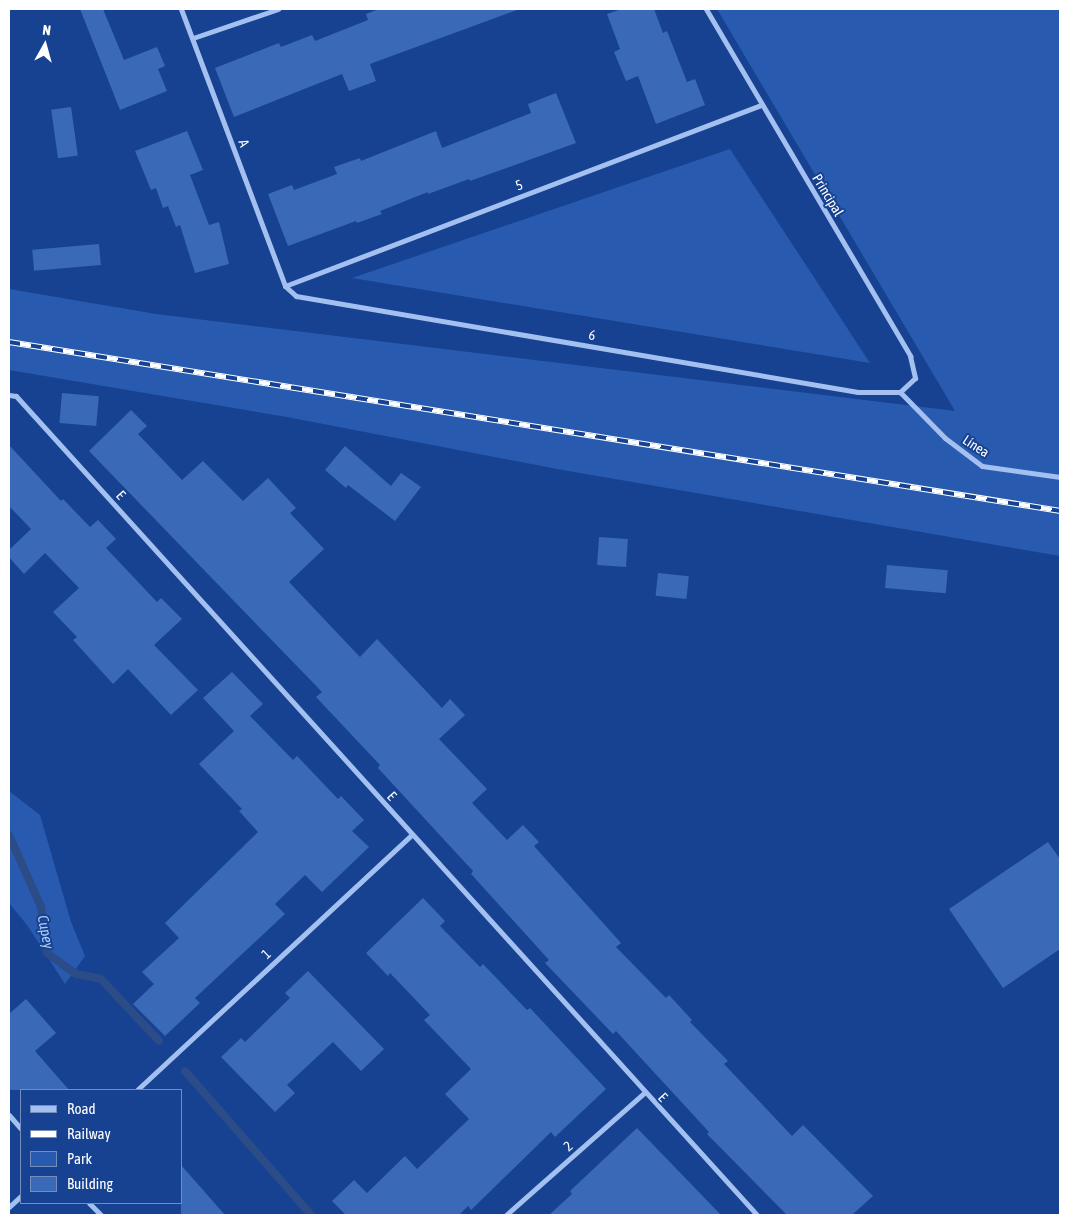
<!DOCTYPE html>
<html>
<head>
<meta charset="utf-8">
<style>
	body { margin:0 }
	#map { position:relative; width:1069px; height:1224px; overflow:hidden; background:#164291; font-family:"Asap Condensed",sans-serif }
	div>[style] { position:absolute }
	.green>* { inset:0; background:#285baf }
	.stream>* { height:8px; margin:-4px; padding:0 4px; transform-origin:4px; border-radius:4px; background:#2b4c87 }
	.building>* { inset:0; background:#3a69b7; transform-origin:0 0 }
	.minor>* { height:5px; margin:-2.5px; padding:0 2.5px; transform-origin:2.5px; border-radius:2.5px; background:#a3c0f0 }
	.rail>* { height:5.5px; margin-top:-2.75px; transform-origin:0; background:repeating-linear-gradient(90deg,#164291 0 11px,#fff 0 22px); box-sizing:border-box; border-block:1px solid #fff }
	span { translate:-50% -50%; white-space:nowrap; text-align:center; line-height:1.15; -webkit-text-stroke:4px #164291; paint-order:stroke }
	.street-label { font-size:14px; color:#fff }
	.water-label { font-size:15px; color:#afcbf7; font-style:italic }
	.frame { position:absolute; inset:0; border:10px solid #fff; pointer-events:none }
	.legend { position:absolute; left:20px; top:1089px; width:162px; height:115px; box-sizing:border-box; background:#164291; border:1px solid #738ebd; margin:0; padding:6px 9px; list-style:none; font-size:15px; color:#fff }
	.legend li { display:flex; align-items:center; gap:10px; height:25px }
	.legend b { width:25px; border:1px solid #738ebd }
	.north { position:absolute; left:20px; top:20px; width:50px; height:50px; -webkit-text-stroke:4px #164291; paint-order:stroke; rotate:7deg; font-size:14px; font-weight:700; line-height:20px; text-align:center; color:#fff }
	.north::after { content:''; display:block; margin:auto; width:18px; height:22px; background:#fff; clip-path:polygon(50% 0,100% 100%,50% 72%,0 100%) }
</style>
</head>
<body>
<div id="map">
	<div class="green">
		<i style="clip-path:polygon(717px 9px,1060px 9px,1060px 556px,557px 469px,287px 417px,9px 370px,9px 289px,156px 314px,955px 411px)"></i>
		<i style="clip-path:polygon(730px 149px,870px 363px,352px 278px)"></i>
		<i style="clip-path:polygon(9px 791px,40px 815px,71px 922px,85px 956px,65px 984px,27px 925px,9px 903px)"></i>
	</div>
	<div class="stream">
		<i style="left:9px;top:835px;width:79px;rotate:66deg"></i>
		<i style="left:41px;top:907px;width:46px;rotate:82.6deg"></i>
		<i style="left:47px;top:953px;width:36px;rotate:36deg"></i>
		<i style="left:76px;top:974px;width:25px;rotate:11deg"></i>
		<i style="left:101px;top:979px;width:85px;rotate:46.9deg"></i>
		<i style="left:185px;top:1071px;width:191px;rotate:48.8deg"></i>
	</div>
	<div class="building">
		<i style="clip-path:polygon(80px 9px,103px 9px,124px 60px,157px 47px,165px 66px,158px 69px,167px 91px,120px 110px)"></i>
		<i style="clip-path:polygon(379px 9px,517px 10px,370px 64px,376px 81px,349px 91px,342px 74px,234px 117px,215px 68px,279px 43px,281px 47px,312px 35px,315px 41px,368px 20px,366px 14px)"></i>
		<i style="clip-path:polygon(622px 9px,654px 9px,663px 33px,667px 31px,687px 82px,695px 79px,705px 105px,656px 124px,638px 76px,626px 81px,614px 52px,620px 49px,607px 14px)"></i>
		<i style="clip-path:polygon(556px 93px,576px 143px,470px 181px,469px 179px,428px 194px,428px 192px,380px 211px,382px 214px,357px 223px,356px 221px,288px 246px,268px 194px,292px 185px,294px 190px,337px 174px,334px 167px,360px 158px,361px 161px,436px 131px,442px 148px,531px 113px,528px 104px)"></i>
		<i style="left:71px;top:107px;width:49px;height:20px;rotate:82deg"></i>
		<i style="clip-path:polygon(187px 131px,203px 170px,190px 175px,209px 225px,219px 222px,229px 264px,195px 273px,180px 225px,176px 227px,168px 206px,163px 208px,156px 188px,151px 190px,135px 151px)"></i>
		<i style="left:99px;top:244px;width:21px;height:67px;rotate:85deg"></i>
		<i style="left:62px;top:393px;width:37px;height:30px;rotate:5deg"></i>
		<i style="clip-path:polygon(131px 410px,147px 426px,138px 434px,182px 480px,203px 461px,243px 501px,268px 478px,296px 508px,290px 513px,324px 549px,289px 582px,360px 657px,377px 639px,442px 708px,450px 699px,465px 715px,439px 739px,487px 789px,472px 803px,507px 840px,523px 825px,539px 842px,534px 846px,621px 943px,616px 947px,666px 998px,669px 995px,692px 1020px,690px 1022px,728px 1061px,724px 1064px,792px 1136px,803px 1125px,873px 1196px,852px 1215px,787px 1215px,707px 1134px,709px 1132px,616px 1031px,613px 1034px,545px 963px,549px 960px,471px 874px,473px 871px,448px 844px,378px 768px,380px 765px,316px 697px,322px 692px,89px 451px)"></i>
		<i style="clip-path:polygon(9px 445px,61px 501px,63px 499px,90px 527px,98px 520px,116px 539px,106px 548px,157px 602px,161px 598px,182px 619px,154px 645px,198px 690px,171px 715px,128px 669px,113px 684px,73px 640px,77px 637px,53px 612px,79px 588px,45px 553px,24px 574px,9px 557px,9px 550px,31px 529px,9px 506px)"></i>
		<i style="clip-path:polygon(345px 446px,391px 486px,401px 473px,421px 487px,395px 521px,348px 485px,346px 488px,325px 470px)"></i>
		<i style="left:599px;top:537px;width:29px;height:28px;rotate:4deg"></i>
		<i style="left:887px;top:565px;width:61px;height:23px;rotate:5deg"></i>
		<i style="left:658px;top:573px;width:31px;height:23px;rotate:6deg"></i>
		<i style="clip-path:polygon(232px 672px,263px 704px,250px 716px,293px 760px,297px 756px,338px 799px,341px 796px,364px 820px,352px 831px,369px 847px,322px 892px,305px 875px,275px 904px,285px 914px,195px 998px,200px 1003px,165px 1036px,133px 1004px,154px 984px,142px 972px,179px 938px,165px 923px,258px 832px,239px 811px,242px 809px,199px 764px,234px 731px,203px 698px)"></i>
		<i style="clip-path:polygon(1048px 842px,1060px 859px,1060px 949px,1003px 988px,949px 909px)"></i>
		<i style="clip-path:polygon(423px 898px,445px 921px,440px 926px,480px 967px,483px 964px,527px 1010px,530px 1008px,606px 1089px,555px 1137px,551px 1132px,471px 1210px,468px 1206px,459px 1215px,344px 1215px,345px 1214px,332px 1201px,354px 1180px,367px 1193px,405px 1156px,417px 1169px,469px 1119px,445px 1094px,471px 1069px,424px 1020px,430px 1015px,390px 973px,388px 976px,366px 953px)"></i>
		<i style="clip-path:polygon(308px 971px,384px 1049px,361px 1071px,333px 1042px,287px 1085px,295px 1093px,275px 1112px,221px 1057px,241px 1038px,245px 1042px,290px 998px,285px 993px)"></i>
		<i style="clip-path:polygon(26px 999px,56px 1033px,35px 1051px,69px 1090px,9px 1090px,9px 1014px)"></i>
		<i style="clip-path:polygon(637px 1128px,721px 1215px,549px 1215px,572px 1194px,570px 1191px)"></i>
		<i style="clip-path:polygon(181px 1165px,225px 1215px,181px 1215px)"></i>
	</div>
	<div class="minor">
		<i style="left:181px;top:9px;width:296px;rotate:69.4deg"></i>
		<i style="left:285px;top:286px;width:15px;rotate:42deg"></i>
		<i style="left:296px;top:296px;width:570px;rotate:9.69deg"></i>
		<i style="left:858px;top:392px;width:42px"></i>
		<i style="left:706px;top:9px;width:403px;rotate:59.5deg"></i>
		<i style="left:910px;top:356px;width:23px;rotate:77deg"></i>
		<i style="left:915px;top:378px;width:21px;rotate:137deg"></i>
		<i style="left:193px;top:38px;width:90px;rotate:-18.8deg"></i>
		<i style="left:285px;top:286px;width:509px;rotate:-20.82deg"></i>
		<i style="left:900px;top:392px;width:64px;rotate:45.6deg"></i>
		<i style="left:945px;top:438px;width:46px;rotate:37.1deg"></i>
		<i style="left:982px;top:466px;width:79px;rotate:8deg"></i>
		<i style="left:9px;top:395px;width:7px;rotate:8deg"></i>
		<i style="left:16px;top:396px;width:1104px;rotate:47.86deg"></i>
		<i style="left:137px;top:1090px;width:374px;rotate:-42.9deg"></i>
		<i style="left:9px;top:1115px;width:18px;rotate:49deg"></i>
		<i style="left:89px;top:1203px;width:17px;rotate:45deg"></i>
		<i style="left:9px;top:1207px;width:16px;rotate:-43deg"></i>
		<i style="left:506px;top:1215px;width:184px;rotate:-41.5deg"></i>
	</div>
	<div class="rail">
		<i style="left:9px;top:342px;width:1065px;rotate:9.13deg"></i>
	</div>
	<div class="street-label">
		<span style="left:244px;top:143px;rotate:70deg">A</span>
		<span style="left:519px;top:185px;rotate:-21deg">5</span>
		<span style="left:828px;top:195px;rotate:59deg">Principal</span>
		<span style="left:592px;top:335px;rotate:10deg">6</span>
		<span style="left:976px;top:446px;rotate:33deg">Línea</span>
		<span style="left:121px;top:495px;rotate:48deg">E</span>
		<span style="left:392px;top:796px;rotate:48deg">E</span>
		<span style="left:266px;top:954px;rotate:-43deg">1</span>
		<span style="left:663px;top:1097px;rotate:47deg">E</span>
		<span style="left:568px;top:1146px;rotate:-41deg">2</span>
	</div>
	<div class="water-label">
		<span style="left:46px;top:932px;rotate:79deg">Cupey</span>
	</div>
	<div class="frame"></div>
	<ul class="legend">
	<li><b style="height:6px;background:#a3c0f0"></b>Road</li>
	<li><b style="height:6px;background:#fff"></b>Railway</li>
	<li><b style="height:14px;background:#285baf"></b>Park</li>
	<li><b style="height:14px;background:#3a69b7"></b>Building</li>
	</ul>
	<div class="north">N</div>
</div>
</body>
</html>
